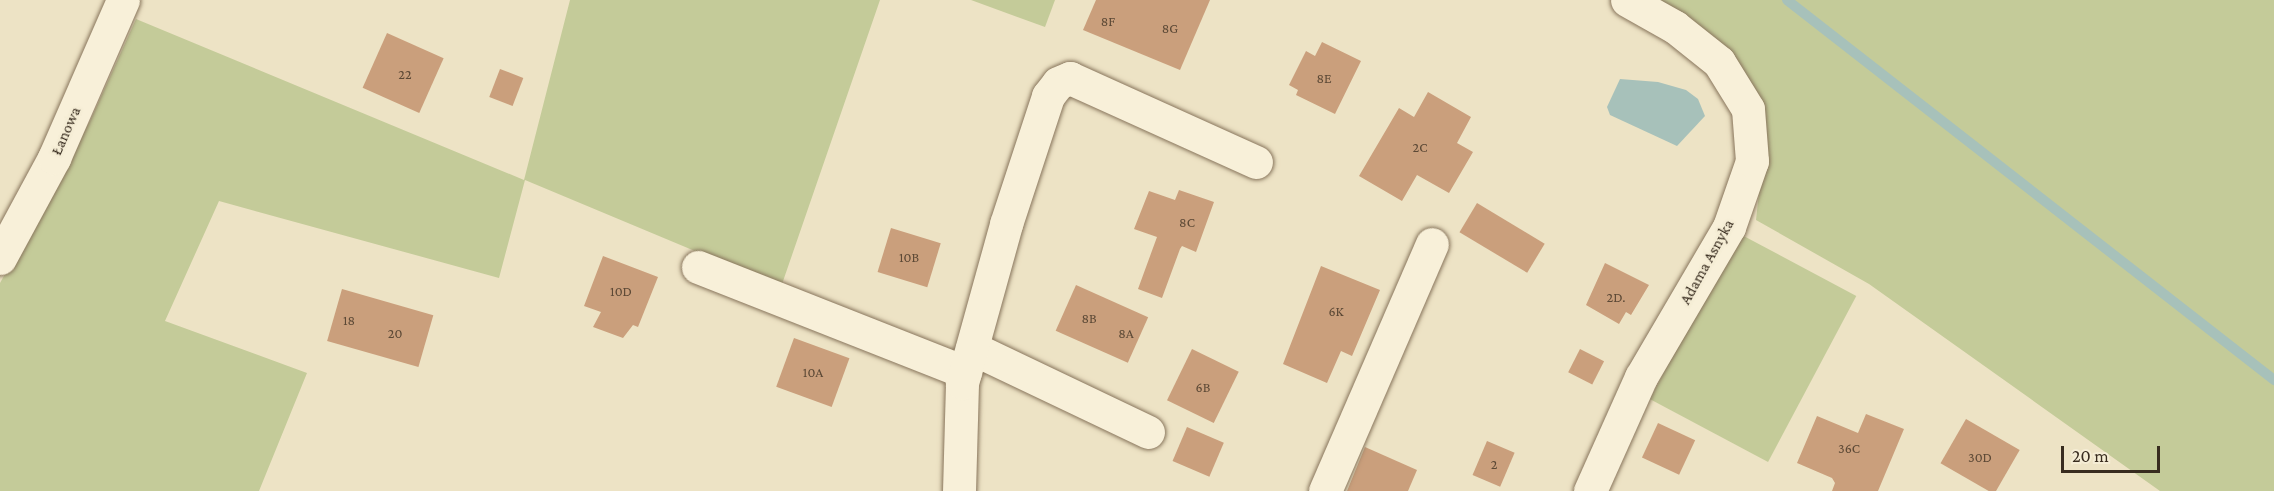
<!DOCTYPE html>
<html>
<head>
<meta charset="utf-8">
<style>
	body { margin:0 }
	#map { position:relative; width:2274px; height:491px; overflow:hidden; background:#ede3c5; font-family:"Crimson Pro",serif }
	div>[style] { position:absolute }
	.green>* { inset:0; background:#c4cb99; transform-origin:0 0 }
	.water>* { inset:0; background:#a7c1ba }
	.stream>* { height:10px; margin:-5px; padding:0 5px; transform-origin:5px; border-radius:5px; background:#a7c1ba }
	.building>* { inset:0; background:#ca9f7c; transform-origin:0 0 }
	.roads { filter:drop-shadow(0 0 2px #88755c) drop-shadow(0 0 2px #88755c) }
	.minor>* { height:33px; margin:-16.5px; padding:0 16.5px; transform-origin:16.5px; border-radius:16.5px; background:#f8f0d9 }
	span { translate:-50% -50%; white-space:nowrap; text-align:center; line-height:1.15; -webkit-text-stroke:5px #f5edd5; paint-order:stroke }
	.number-label { font-size:14px; color:#5c4936 }
	.number-label span { -webkit-text-stroke-width:0 }
	.street-label { font-size:16px; color:#382c1f }
	.scale { position:absolute; left:2061px; top:446px; width:99px; height:27px; box-sizing:border-box; border:3px solid #382c1f; border-top:0; padding-left:8px; font-size:18px; line-height:21px; white-space:nowrap; color:#382c1f; -webkit-text-stroke:4px #f5edd5; paint-order:stroke }
</style>
</head>
<body>
<div id="map">
	<div class="green">
		<i style="clip-path:polygon(570px 0,880px 0,781px 287px,525px 180px,499px 278px,219px 201px,165px 321px,307px 373px,259px 491px,0 491px,0 283px,90px 121px,136px 19px,524px 180px)"></i>
		<i style="clip-path:polygon(971px 0,1055px 0,1045px 27px)"></i>
		<i style="clip-path:polygon(1651px 0,2274px 0,2274px 491px,2160px 491px,1869px 284px,1756px 220px,1762px 165px,1756px 105px)"></i>
		<i style="left:1738px;top:233px;width:134px;height:188px;rotate:28deg"></i>
	</div>
	<div class="water">
		<i style="clip-path:polygon(1620px 79px,1658px 82px,1686px 90px,1698px 99px,1705px 116px,1677px 146px,1610px 115px,1607px 107px)"></i>
	</div>
	<div class="stream">
		<i style="left:1787px;top:0;width:618px;rotate:37.96deg"></i>
	</div>
	<div class="building">
		<i style="clip-path:polygon(1096px 0,1210px 0,1180px 70px,1083px 30px)"></i>
		<i style="left:387px;top:33px;width:62px;height:60px;rotate:24deg"></i>
		<i style="clip-path:polygon(1322px 42px,1361px 61px,1335px 114px,1296px 95px,1298px 90px,1289px 85px,1306px 51px,1315px 56px)"></i>
		<i style="left:500px;top:69px;width:25px;height:30px;rotate:21deg"></i>
		<i style="clip-path:polygon(1428px 92px,1471px 117px,1457px 143px,1473px 152px,1449px 193px,1417px 175px,1402px 201px,1359px 176px,1399px 108px,1414px 117px)"></i>
		<i style="clip-path:polygon(1179px 190px,1214px 202px,1196px 252px,1182px 246px,1180px 249px,1162px 298px,1138px 289px,1157px 237px,1134px 229px,1149px 191px,1175px 200px)"></i>
		<i style="left:1477px;top:203px;width:79px;height:34px;rotate:31deg"></i>
		<i style="left:891px;top:228px;width:52px;height:46px;rotate:17deg"></i>
		<i style="clip-path:polygon(603px 256px,658px 277px,638px 327px,633px 325px,623px 338px,593px 327px,601px 312px,584px 306px)"></i>
		<i style="clip-path:polygon(1605px 263px,1649px 285px,1631px 315px,1626px 312px,1619px 324px,1586px 305px)"></i>
		<i style="clip-path:polygon(1321px 266px,1380px 290px,1352px 356px,1341px 351px,1327px 383px,1283px 364px)"></i>
		<i style="left:1076px;top:285px;width:79px;height:50px;rotate:24deg"></i>
		<i style="left:342px;top:289px;width:95px;height:54px;rotate:16deg"></i>
		<i style="left:794px;top:338px;width:59px;height:52px;rotate:20deg"></i>
		<i style="left:1192px;top:349px;width:52px;height:57px;rotate:26deg"></i>
		<i style="left:1580px;top:349px;width:27px;height:26px;rotate:27deg"></i>
		<i style="clip-path:polygon(1866px 414px,1904px 429px,1878px 491px,1832px 491px,1835px 483px,1832px 478px,1797px 463px,1817px 416px,1858px 433px)"></i>
		<i style="left:1966px;top:419px;width:62px;height:51px;rotate:30deg"></i>
		<i style="left:1658px;top:423px;width:41px;height:38px;rotate:25deg"></i>
		<i style="left:1187px;top:427px;width:40px;height:37px;rotate:23deg"></i>
		<i style="left:1487px;top:441px;width:30px;height:37px;rotate:23deg"></i>
		<i style="clip-path:polygon(1365px 447px,1417px 470px,1408px 491px,1347px 491px)"></i>
	</div>
	<div class="roads">
		<div class="minor">
			<i style="left:0;top:258px;width:114px;rotate:-61.6deg"></i>
			<i style="left:54px;top:158px;width:172px;rotate:-66.4deg"></i>
			<i style="left:698px;top:267px;width:287px;rotate:21.5deg"></i>
			<i style="left:972px;top:348px;width:195px;rotate:25.5deg"></i>
			<i style="left:959px;top:491px;width:108px;rotate:-88.4deg"></i>
			<i style="left:962px;top:383px;width:165px;rotate:-74.5deg"></i>
			<i style="left:1006px;top:224px;width:135px;rotate:-71.8deg"></i>
			<i style="left:1048px;top:96px;width:16px;rotate:-52deg"></i>
			<i style="left:1058px;top:83px;width:13px;rotate:-23deg"></i>
			<i style="left:1070px;top:78px;width:204px;rotate:24.3deg"></i>
			<i style="left:1325px;top:491px;width:269px;rotate:-66.6deg"></i>
			<i style="left:1590px;top:491px;width:125px;rotate:-65.9deg"></i>
			<i style="left:1641px;top:377px;width:174px;rotate:-59.6deg"></i>
			<i style="left:1729px;top:227px;width:70px;rotate:-70.8deg"></i>
			<i style="left:1752px;top:161px;width:52px;rotate:-94.4deg"></i>
			<i style="left:1748px;top:109px;width:55px;rotate:-121.7deg"></i>
			<i style="left:1719px;top:62px;width:56px;rotate:-141.5deg"></i>
			<i style="left:1675px;top:27px;width:55px;rotate:-150.6deg"></i>
		</div>
	</div>
	<div class="number-label">
		<span style="left:1108px;top:21px">8F</span>
		<span style="left:1170px;top:28px">8G</span>
		<span style="left:405px;top:74px">22</span>
		<span style="left:1324px;top:78px">8E</span>
		<span style="left:1420px;top:147px">2C</span>
		<span style="left:1187px;top:222px">8C</span>
		<span style="left:909px;top:257px">10B</span>
		<span style="left:621px;top:291px">10D</span>
		<span style="left:1616px;top:297px">2D.</span>
		<span style="left:1336px;top:311px">6K</span>
		<span style="left:1089px;top:318px">8B</span>
		<span style="left:349px;top:320px">18</span>
		<span style="left:395px;top:333px">20</span>
		<span style="left:1126px;top:333px">8A</span>
		<span style="left:813px;top:372px">10A</span>
		<span style="left:1203px;top:387px">6B</span>
		<span style="left:1849px;top:448px">36C</span>
		<span style="left:1980px;top:457px">30D</span>
		<span style="left:1494px;top:464px">2</span>
	</div>
	<div class="street-label">
		<span style="left:66px;top:131px;rotate:-66deg">Łanowa</span>
		<span style="left:1707px;top:262px;rotate:-61deg">Adama Asnyka</span>
	</div>
	<div class="scale">20 m</div>
</div>
</body>
</html>
